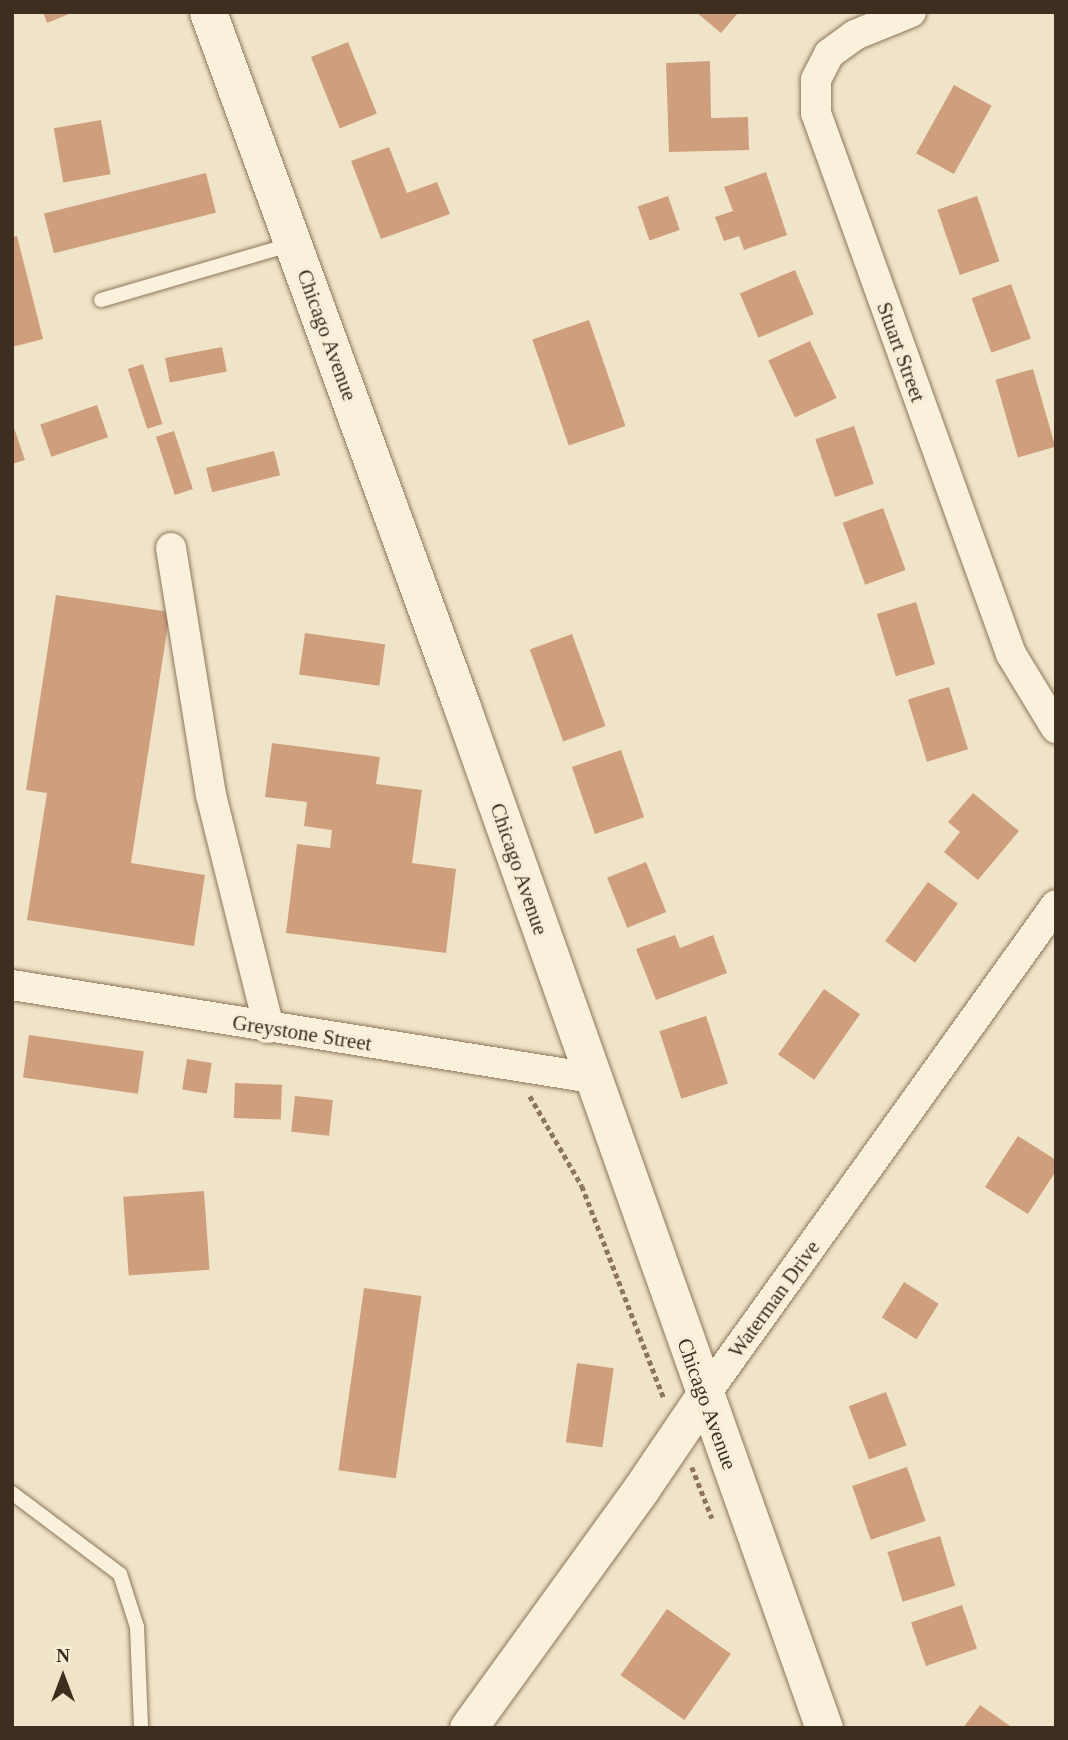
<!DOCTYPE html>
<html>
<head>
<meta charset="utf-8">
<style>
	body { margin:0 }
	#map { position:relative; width:1068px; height:1740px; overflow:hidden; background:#f0e4c8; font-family:"Times New Roman",serif }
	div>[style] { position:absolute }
	.building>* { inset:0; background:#cf9f7d; transform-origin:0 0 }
	.path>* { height:4.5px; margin-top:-2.25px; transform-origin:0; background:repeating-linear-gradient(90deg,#8d765c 0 5px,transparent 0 8.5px) }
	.roads { filter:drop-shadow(0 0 2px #8d765c) drop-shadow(0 0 2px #8d765c) }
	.service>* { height:14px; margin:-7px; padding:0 7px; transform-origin:7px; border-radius:7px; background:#faf1dc }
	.minor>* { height:30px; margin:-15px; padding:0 15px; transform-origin:15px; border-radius:15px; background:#faf1dc }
	.tertiary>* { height:37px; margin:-18.5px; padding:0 18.5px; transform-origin:18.5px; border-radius:18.5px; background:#faf1dc }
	span { translate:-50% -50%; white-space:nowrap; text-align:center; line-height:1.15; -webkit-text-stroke:7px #f7eed8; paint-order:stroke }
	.street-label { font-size:21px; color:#3d2e20 }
	.frame { position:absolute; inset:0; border:14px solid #3d2e20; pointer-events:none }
	.north { position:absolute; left:28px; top:1642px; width:70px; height:70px; -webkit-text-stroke:5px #f7eed8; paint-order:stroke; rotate:0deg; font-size:19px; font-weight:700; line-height:28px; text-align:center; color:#3d2e20 }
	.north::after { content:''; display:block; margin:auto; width:24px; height:32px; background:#3d2e20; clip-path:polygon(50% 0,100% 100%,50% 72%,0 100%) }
</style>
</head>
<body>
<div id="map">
	<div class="building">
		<i style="clip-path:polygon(43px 12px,74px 12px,47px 23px)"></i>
		<i style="clip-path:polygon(696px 12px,739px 12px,721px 33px)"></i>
		<i style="left:348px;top:42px;width:77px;height:40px;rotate:68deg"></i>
		<i style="clip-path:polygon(710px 61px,711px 118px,748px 117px,749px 150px,669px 152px,666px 63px)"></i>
		<i style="left:954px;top:85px;width:43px;height:78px;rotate:29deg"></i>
		<i style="left:101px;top:120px;width:55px;height:48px;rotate:80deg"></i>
		<i style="clip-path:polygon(389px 147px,407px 193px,437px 182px,450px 214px,381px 239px,351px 161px)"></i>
		<i style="clip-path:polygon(766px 172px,787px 235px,744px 250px,739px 236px,724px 241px,715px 217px,733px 211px,724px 187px)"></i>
		<i style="left:206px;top:173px;width:41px;height:167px;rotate:76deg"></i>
		<i style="left:668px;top:196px;width:36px;height:32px;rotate:71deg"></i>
		<i style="left:977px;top:196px;width:69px;height:42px;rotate:71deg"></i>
		<i style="clip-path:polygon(17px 236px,43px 339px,12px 347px,12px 237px)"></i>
		<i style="left:795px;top:270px;width:48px;height:60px;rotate:67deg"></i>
		<i style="left:1011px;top:284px;width:58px;height:42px;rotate:70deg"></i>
		<i style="left:589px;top:320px;width:112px;height:60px;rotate:71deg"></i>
		<i style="left:810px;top:341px;width:63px;height:46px;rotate:65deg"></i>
		<i style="left:222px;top:347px;width:25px;height:58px;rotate:79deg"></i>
		<i style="left:143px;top:364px;width:63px;height:16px;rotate:72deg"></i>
		<i style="left:1033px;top:369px;width:81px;height:39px;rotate:74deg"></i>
		<i style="left:97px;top:405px;width:34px;height:60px;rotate:71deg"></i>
		<i style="clip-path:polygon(12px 422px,25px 460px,12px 464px)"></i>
		<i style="left:854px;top:426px;width:61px;height:41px;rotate:71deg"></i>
		<i style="left:174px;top:431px;width:61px;height:19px;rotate:72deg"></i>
		<i style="left:274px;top:451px;width:25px;height:70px;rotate:76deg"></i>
		<i style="left:883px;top:508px;width:66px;height:43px;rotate:70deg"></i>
		<i style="clip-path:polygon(56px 595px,170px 612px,131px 863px,205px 875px,194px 946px,27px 920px,47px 793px,26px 790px)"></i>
		<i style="left:916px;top:602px;width:65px;height:41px;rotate:73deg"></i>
		<i style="left:305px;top:633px;width:81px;height:42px;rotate:8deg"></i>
		<i style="left:572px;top:634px;width:98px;height:45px;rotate:70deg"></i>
		<i style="left:949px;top:687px;width:65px;height:43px;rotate:73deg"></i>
		<i style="clip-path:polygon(272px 743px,380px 757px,376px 784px,422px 790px,412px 863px,456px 869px,446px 953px,286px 933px,297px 844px,330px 848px,332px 830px,304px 826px,307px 802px,265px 797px)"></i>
		<i style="left:621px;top:750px;width:71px;height:52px;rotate:71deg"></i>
		<i style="clip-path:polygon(973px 793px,1019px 831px,978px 880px,944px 852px,960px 832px,948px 822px)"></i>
		<i style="left:646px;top:862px;width:54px;height:42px;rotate:68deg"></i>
		<i style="left:928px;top:882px;width:37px;height:73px;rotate:36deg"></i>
		<i style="clip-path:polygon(675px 935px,680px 948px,713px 935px,727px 973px,656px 1000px,636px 949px)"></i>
		<i style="left:824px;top:989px;width:44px;height:80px;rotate:35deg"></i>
		<i style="left:706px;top:1016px;width:71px;height:49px;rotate:72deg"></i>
		<i style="left:29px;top:1035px;width:116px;height:43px;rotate:8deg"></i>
		<i style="left:187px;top:1059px;width:25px;height:31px;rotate:9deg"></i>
		<i style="left:235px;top:1083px;width:47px;height:35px;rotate:2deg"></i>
		<i style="left:295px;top:1096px;width:38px;height:36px;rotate:6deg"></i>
		<i style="clip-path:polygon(1018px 1136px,1056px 1160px,1056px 1171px,1028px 1214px,985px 1187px)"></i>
		<i style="left:204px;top:1191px;width:79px;height:81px;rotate:86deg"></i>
		<i style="left:904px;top:1282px;width:41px;height:42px;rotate:32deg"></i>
		<i style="left:364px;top:1288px;width:58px;height:184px;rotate:8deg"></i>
		<i style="left:577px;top:1363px;width:37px;height:80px;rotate:8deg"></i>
		<i style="left:886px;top:1392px;width:57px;height:40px;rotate:69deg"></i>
		<i style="left:907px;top:1467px;width:57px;height:58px;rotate:71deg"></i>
		<i style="left:940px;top:1536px;width:52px;height:55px;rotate:73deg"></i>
		<i style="left:962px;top:1605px;width:46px;height:54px;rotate:71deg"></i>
		<i style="left:667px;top:1609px;width:78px;height:81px;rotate:35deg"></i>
		<i style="clip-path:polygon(980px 1705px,1013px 1728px,963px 1728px)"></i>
	</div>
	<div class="path">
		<i style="left:530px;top:1096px;width:104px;rotate:60deg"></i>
		<i style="left:582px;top:1186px;width:227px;rotate:68.9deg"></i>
		<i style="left:692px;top:1467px;width:55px;rotate:68.6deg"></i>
	</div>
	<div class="roads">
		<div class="service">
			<i style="left:101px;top:300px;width:199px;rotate:-16.3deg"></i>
			<i style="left:12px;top:1493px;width:135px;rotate:36.9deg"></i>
			<i style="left:120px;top:1574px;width:56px;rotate:72.2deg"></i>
			<i style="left:137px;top:1627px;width:101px;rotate:87.7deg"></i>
		</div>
		<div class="minor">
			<i style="left:911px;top:12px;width:61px;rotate:157.7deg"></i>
			<i style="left:855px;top:35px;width:32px;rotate:144deg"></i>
			<i style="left:829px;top:54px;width:29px;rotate:117deg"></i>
			<i style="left:816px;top:80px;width:33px;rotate:90deg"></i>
			<i style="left:816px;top:113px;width:575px;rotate:70.18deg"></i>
			<i style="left:1011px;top:654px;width:87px;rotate:58.7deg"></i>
			<i style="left:171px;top:548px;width:250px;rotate:80.8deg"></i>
			<i style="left:211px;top:795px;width:240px;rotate:76deg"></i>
			<i style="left:12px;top:985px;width:587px;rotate:9.11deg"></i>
			<i style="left:704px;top:1396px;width:604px;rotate:-54.36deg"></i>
		</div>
		<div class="tertiary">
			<i style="left:208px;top:12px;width:740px;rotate:69.92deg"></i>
			<i style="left:462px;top:707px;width:1083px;rotate:70.48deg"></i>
			<i style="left:468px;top:1728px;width:295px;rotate:-54.1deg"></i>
			<i style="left:641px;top:1489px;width:112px;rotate:-55.9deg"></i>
		</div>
	</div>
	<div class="street-label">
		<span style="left:327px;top:335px;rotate:70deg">Chicago Avenue</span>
		<span style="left:901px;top:352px;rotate:70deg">Stuart Street</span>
		<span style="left:519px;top:869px;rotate:71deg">Chicago Avenue</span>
		<span style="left:302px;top:1033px;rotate:9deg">Greystone Street</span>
		<span style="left:774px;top:1299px;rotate:-54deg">Waterman Drive</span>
		<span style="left:707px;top:1404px;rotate:70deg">Chicago Avenue</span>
	</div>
	<div class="frame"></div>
	<div class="north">N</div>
</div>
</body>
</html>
